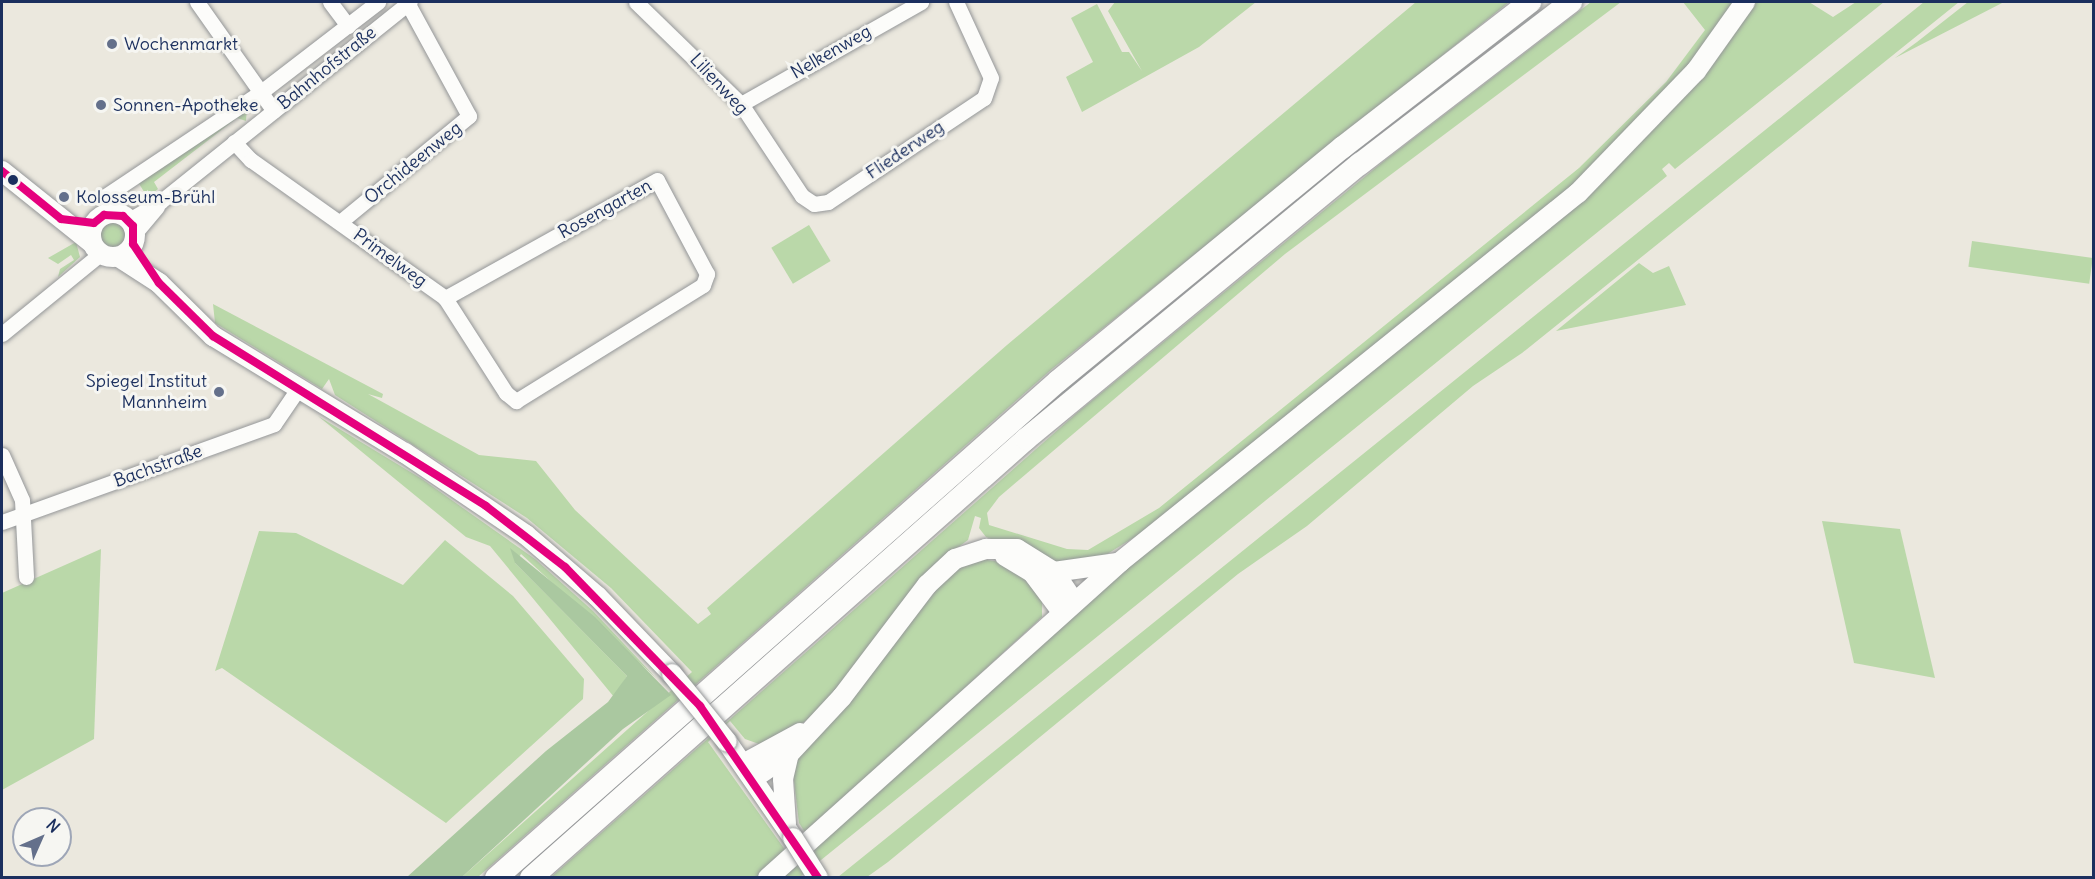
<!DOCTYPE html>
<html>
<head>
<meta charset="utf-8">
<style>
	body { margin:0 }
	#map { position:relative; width:2095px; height:879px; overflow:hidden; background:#ebe8de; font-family:Delius,sans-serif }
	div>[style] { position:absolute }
	.green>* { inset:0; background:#bad8a9; transform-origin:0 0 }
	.round { border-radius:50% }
	.forest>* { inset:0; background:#aac8a0 }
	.roads { filter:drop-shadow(0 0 2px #949698) drop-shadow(0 0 2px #949698) }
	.minor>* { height:15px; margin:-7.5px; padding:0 7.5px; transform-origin:7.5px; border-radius:7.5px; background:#fcfcfa }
	.major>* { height:20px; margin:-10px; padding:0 10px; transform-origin:10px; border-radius:10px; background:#fcfcfa }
	.major>.ring { margin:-10px; padding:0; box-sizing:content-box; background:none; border:20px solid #fcfcfa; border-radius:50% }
	.highway>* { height:22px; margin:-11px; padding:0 11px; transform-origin:11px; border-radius:11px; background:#fcfcfa }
	.bridges { filter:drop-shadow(0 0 2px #949698) drop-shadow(0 0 2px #949698) }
	.major-bridge>* { height:20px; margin:-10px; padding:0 10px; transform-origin:10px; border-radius:10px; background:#fcfcfa }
	.bus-1>* { height:8px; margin:-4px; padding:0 4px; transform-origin:4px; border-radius:4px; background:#e5007d }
	.dots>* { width:16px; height:16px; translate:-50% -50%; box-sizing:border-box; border:3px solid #f6f6f2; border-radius:50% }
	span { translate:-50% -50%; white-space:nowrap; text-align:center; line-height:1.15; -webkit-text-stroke:6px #f6f6f2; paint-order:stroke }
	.poi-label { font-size:18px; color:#1b2f5e }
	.left { translate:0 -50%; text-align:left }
	.right { translate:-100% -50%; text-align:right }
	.street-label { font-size:18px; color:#1b2f5e }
	.frame { position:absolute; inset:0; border:3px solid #1b2f5e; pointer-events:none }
	.north { position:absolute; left:12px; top:807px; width:60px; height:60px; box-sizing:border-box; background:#f6f6f2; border:2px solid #9ea6b7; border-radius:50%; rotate:45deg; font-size:16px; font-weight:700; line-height:24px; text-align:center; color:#1b2f5e }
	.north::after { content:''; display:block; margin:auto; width:21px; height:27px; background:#64708b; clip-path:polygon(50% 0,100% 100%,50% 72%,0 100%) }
</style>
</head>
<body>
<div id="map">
	<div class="green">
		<i style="clip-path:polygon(1115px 2px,1256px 2px,1199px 47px,1082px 112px,1066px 77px,1093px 62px,1071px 18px,1097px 4px,1122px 52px,1129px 52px,1142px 71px,1108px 11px)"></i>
		<i style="clip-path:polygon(1416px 2px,1509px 2px,1052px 369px,478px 877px,462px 877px,692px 672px,611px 588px,527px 518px,335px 395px,329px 379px,322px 389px,215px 323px,213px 304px,383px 394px,382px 398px,368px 394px,479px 455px,536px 461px,575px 510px,698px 624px,711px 614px,707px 608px,1007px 345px)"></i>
		<i style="clip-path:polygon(1591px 2px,1621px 2px,1285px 254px,999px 497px,987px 513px,989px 525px,1067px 549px,1088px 550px,1159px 508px,1579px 168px,1666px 82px,1705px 30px,1683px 2px,1738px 2px,1720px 30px,1602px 164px,1151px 527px,1104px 556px,1064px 565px,986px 537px,979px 528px,981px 518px,975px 516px,968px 540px,935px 564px,858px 666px,811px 717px,787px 734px,759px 744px,745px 739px,730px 721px,708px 742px,786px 851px,760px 877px,550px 878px,1078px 412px,1384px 161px)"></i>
		<i style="clip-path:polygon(1753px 2px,1809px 2px,1833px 17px,1856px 2px,1884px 2px,1675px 169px,1669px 163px,1662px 169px,1667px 176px,800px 877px,779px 878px,1165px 535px,1617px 167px,1679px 101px)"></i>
		<i style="clip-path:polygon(1924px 2px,1959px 2px,1522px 353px,1473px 386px,1307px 526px,1238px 574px,888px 862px,867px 877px,838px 877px)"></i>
		<i style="clip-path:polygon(1968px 2px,2004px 2px,1895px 58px,1917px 42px)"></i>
		<i style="clip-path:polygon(247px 106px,246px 121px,237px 118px,154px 182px,158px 189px,141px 203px,146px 195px,138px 182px)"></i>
		<i class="round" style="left:99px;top:222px;width:26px;height:26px"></i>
		<i style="left:809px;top:225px;width:42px;height:44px;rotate:59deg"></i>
		<i style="left:1972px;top:241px;width:122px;height:26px;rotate:8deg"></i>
		<i style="clip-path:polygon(76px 242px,80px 257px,58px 277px,60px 269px,74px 260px,71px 255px,58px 264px,48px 258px)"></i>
		<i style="clip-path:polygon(1639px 263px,1653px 273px,1669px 266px,1686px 305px,1556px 331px)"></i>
		<i style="clip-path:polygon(318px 416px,422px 479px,535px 559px,593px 611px,656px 678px,521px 554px,515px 563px,627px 676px,614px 697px,490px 546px,466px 537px)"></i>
		<i style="clip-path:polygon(1822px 521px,1900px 529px,1935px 678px,1854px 663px)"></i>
		<i style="clip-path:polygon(259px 531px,296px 533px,403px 585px,445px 540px,513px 596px,584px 679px,583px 699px,446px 823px,222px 668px,215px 671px)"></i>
		<i style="clip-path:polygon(101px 549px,94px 739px,2px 790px,2px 593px)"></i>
		<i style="clip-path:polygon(981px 559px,1001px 562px,1025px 577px,1042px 600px,1042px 617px,806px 834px,799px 823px,792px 765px,953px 570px)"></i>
	</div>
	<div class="forest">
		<i style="clip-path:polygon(510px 548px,595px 617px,671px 695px,623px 729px,462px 877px,407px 877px,546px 751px,608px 702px,627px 676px,515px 563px)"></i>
	</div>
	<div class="roads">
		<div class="minor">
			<i style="left:197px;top:2px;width:133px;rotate:54.8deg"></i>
			<i style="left:330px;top:2px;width:30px;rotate:53deg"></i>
			<i style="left:636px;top:2px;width:146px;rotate:44.2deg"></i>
			<i style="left:741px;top:104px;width:110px;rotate:56.5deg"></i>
			<i style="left:802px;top:196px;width:14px;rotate:34deg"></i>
			<i style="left:814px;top:204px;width:14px;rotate:-8deg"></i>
			<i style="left:828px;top:202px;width:187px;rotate:-33.7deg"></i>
			<i style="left:984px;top:98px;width:21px;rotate:-71deg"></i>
			<i style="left:991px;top:78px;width:84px;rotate:-114.7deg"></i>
			<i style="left:741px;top:104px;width:207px;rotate:-29.5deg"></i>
			<i style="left:234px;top:142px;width:25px;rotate:47deg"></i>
			<i style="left:251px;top:160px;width:238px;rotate:35.4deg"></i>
			<i style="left:445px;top:298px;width:113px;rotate:57.3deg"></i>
			<i style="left:506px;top:393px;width:13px;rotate:39deg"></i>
			<i style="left:516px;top:401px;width:220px;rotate:-31.8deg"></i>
			<i style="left:703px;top:285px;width:12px;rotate:-70deg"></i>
			<i style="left:707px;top:274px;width:106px;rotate:-118deg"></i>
			<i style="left:657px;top:180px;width:243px;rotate:150.9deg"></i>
			<i style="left:104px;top:197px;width:189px;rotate:-33.8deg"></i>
			<i style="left:261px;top:92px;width:148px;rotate:-37.6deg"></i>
			<i style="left:129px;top:220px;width:36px;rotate:-30deg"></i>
			<i style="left:160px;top:202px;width:320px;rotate:-38.7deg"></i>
			<i style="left:340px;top:222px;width:167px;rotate:-39.4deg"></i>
			<i style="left:469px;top:116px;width:128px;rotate:-118.6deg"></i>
			<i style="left:135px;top:233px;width:34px;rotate:-50deg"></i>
			<i style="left:2px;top:334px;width:127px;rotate:-39.2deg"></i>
			<i style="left:2px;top:455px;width:49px;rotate:66deg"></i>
			<i style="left:22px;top:500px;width:77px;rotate:87deg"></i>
			<i style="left:2px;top:522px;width:289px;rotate:-19.8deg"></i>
			<i style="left:274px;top:424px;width:42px;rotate:-55.6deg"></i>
		</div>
		<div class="major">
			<i style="left:2px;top:171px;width:115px;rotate:38.7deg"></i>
			<i class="ring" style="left:91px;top:213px;width:24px;height:24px"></i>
			<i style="left:119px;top:257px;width:48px;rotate:33deg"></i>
			<i style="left:159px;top:283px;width:76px;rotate:44.5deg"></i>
			<i style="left:213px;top:336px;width:225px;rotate:31.4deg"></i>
			<i style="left:405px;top:453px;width:146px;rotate:34.1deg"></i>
			<i style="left:526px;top:535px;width:94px;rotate:40.7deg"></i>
			<i style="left:597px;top:596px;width:108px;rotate:46.1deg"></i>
			<i style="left:1005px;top:556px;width:31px;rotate:31deg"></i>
			<i style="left:1032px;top:572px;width:50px;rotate:53.1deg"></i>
			<i style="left:1054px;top:572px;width:64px;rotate:-8.1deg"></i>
			<i style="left:727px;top:742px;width:116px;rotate:55.5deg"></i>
			<i style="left:743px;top:764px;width:65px;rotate:-28.5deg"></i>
			<i style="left:754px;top:778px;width:42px;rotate:-34.4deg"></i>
			<i style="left:789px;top:754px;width:78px;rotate:-47.1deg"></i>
			<i style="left:842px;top:697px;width:141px;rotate:-52.8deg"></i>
			<i style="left:927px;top:585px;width:38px;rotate:-43deg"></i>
			<i style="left:955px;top:559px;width:33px;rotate:-18deg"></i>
			<i style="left:986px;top:549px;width:31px"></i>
			<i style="left:1017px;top:549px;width:44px;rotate:31.9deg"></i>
			<i style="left:1054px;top:572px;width:36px;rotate:56deg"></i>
			<i style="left:786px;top:824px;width:45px;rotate:-93.8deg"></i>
			<i style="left:783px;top:779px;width:26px;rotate:-77deg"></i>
			<i style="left:768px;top:878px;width:473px;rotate:-41.9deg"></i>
			<i style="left:1120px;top:562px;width:588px;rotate:-38.86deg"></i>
			<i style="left:1578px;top:193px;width:170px;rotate:-46deg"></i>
			<i style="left:1696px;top:71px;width:85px;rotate:-54.6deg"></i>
		</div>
		<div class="highway">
			<i style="left:496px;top:878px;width:750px;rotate:-41.49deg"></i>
			<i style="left:1058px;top:381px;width:369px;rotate:-39.4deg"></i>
			<i style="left:1343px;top:147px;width:237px;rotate:-37.8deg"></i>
			<i style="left:531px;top:878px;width:662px;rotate:-41.57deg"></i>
			<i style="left:1026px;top:439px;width:433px;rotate:-39.5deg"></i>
			<i style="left:1360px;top:164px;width:266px;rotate:-37.5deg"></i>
		</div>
	</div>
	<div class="bridges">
		<div class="major-bridge">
			<i style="left:672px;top:674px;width:87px;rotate:51deg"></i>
			<i style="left:793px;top:838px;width:47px;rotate:58deg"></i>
		</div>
	</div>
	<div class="bus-1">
		<i style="left:2px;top:171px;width:76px;rotate:39.1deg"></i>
		<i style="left:61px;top:219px;width:33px;rotate:7deg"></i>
		<i style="left:94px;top:223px;width:13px;rotate:-39deg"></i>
		<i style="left:104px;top:215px;width:19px;rotate:3deg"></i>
		<i style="left:123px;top:216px;width:14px;rotate:45deg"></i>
		<i style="left:133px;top:226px;width:18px;rotate:90deg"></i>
		<i style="left:133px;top:244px;width:47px;rotate:56.3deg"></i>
		<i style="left:159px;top:283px;width:76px;rotate:44.5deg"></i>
		<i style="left:213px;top:336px;width:322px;rotate:31.9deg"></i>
		<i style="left:486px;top:506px;width:100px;rotate:37.7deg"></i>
		<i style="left:565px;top:567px;width:194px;rotate:45.8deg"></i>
		<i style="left:700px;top:706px;width:209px;rotate:55.5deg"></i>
	</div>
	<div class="dots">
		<i style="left:112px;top:44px;background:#64708b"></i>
		<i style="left:101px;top:105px;background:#64708b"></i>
		<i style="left:13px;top:180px;background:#1b2f5e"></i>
		<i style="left:64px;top:197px;background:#64708b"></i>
		<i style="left:219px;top:392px;background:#64708b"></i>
	</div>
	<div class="poi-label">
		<span class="left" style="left:124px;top:44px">Wochenmarkt</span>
		<span class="left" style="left:113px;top:105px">Sonnen-Apotheke</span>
		<span class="left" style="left:76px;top:197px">Kolosseum-Brühl</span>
		<span class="right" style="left:207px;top:392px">Spiegel Institut<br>Mannheim</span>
	</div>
	<div class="street-label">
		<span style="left:831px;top:52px;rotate:-30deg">Nelkenweg</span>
		<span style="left:327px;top:68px;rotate:-39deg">Bahnhofstraße</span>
		<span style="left:719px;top:84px;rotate:47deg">Lilienweg</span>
		<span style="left:905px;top:150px;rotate:-34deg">Fliederweg</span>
		<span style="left:413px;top:163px;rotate:-39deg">Orchideenweg</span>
		<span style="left:605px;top:209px;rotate:-29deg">Rosengarten</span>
		<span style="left:390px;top:258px;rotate:36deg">Primelweg</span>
		<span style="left:158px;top:466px;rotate:-20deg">Bachstraße</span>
	</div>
	<div class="frame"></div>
	<div class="north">N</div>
</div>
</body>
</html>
